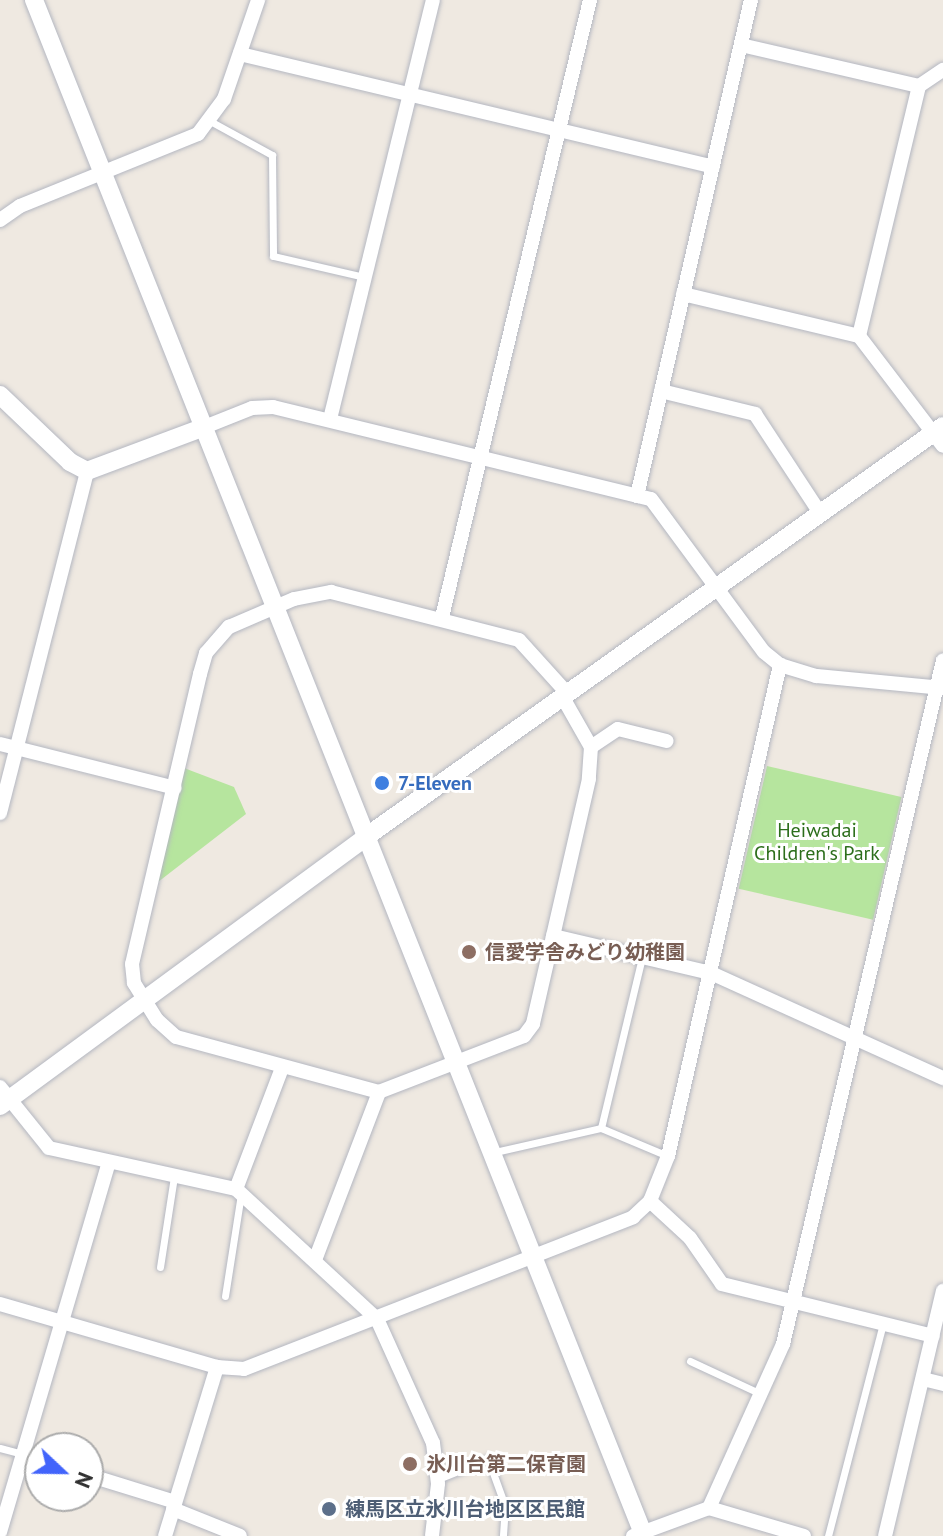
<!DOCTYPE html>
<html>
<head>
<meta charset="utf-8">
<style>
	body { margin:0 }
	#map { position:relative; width:943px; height:1536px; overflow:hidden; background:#efe9e1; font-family:"PT Sans","Noto Sans JP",sans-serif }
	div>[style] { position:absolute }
	.green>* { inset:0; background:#b6e59e; transform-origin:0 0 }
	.roads { filter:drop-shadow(0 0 2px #b4b7c1) drop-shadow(0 0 2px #b4b7c1) }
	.service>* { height:7px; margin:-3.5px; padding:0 3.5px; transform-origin:3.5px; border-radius:3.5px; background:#fff }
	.minor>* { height:14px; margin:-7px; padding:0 7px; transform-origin:7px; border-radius:7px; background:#fff }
	.tertiary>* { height:18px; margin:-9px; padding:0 9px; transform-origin:9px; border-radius:9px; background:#fff }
	.dots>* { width:22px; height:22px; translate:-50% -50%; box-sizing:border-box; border:4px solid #fff; border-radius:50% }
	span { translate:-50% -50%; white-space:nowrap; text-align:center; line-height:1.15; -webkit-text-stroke:6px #fff; paint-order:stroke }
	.shop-label { font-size:20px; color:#366cbe; font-weight:700 }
	.left { translate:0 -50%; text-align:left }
	.park-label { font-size:20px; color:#2c6e1b }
	.education-label { font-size:20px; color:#785e54; font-weight:700 }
	.service-label { font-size:20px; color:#4e5e75; font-weight:700 }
	.north { position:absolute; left:24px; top:1432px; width:80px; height:80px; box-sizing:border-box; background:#fff; border:2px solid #ababab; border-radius:50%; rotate:112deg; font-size:22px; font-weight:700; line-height:32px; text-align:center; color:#2e2e2e }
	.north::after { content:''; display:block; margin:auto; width:28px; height:36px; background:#4264fb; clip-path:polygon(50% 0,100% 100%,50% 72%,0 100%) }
</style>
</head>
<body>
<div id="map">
	<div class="green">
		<i style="left:767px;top:766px;width:138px;height:126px;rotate:13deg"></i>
		<i style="clip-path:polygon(184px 768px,234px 787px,246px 814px,158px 882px)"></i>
	</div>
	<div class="roads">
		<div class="service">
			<i style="left:210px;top:121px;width:71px;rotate:28.7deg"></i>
			<i style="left:272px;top:155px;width:101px;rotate:89.4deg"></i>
			<i style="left:273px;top:256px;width:93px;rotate:13deg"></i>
			<i style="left:601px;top:1128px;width:176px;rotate:-76.5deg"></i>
			<i style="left:495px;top:1152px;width:109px;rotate:-12.8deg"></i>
			<i style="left:601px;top:1128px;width:73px;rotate:22.7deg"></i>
			<i style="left:160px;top:1267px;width:91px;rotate:-81.2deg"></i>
			<i style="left:225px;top:1296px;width:103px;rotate:-81.1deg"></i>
			<i style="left:690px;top:1361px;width:78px;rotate:24.9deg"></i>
			<i style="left:0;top:1448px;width:24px;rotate:15deg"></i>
			<i style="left:438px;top:1479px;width:54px;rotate:-21.8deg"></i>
			<i style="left:488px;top:1459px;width:50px;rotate:70.1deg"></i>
			<i style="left:505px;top:1506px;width:30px;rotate:94deg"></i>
			<i style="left:828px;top:1536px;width:219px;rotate:-75.5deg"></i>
		</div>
		<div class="minor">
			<i style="left:741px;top:45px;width:183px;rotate:13deg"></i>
			<i style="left:919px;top:86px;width:29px;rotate:-34deg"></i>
			<i style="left:240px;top:54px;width:486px;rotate:13.4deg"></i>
			<i style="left:919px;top:86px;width:257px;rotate:103.5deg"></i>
			<i style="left:859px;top:336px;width:138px;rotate:52.6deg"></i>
			<i style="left:0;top:220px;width:24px;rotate:-35deg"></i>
			<i style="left:20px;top:206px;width:192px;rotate:-22deg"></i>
			<i style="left:198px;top:134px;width:44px;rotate:-53.4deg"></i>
			<i style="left:224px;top:99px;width:105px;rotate:-71deg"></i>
			<i style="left:683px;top:294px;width:181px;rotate:13.4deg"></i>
			<i style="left:661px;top:391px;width:97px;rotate:13.7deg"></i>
			<i style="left:755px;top:414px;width:118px;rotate:56.7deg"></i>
			<i style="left:330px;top:419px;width:431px;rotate:-76.2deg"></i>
			<i style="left:202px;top:428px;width:54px;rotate:-21.8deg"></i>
			<i style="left:252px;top:408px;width:21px;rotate:-3deg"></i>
			<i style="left:273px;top:407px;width:389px;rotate:13.7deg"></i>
			<i style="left:651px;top:499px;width:190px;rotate:53.6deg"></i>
			<i style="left:764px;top:652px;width:21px;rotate:39deg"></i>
			<i style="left:780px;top:665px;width:38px;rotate:17deg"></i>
			<i style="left:816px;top:676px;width:128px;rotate:5.4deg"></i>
			<i style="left:637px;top:496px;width:509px;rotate:-77.06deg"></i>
			<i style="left:442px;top:617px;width:635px;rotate:-76.51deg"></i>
			<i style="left:562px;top:696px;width:59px;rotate:60.4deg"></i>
			<i style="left:591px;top:747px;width:32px;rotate:94deg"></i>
			<i style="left:589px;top:779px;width:251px;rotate:102.9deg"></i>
			<i style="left:533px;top:1024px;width:15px;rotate:127deg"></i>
			<i style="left:524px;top:1036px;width:155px;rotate:158.9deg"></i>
			<i style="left:379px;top:1092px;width:210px;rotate:-164.8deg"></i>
			<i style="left:176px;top:1037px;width:25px;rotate:-138deg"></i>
			<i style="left:157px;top:1020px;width:44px;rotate:-121.9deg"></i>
			<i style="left:134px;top:983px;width:19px;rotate:-96deg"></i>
			<i style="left:132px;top:964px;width:298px;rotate:-76.8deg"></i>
			<i style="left:200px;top:674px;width:22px;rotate:-74deg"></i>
			<i style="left:206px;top:653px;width:35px;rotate:-49deg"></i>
			<i style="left:229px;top:627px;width:71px;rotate:-23.3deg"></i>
			<i style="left:294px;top:599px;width:38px;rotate:-11deg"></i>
			<i style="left:331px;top:592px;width:194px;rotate:14.3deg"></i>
			<i style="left:519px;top:640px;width:72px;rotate:47.8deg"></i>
			<i style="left:0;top:744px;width:180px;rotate:14.1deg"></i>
			<i style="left:591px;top:747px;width:32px;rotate:-34deg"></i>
			<i style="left:618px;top:729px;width:50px;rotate:13.8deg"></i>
			<i style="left:0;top:813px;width:353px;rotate:-75.7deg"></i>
			<i style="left:553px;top:936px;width:162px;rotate:13.2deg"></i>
			<i style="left:711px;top:973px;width:255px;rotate:24.4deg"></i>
			<i style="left:0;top:1087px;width:78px;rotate:51.2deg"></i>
			<i style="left:49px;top:1148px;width:191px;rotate:12.4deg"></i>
			<i style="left:236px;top:1189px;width:192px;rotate:42.7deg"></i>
			<i style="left:377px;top:1319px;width:136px;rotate:65.7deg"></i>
			<i style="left:433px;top:1443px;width:41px;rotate:83deg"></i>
			<i style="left:438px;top:1484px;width:52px;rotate:96.6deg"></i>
			<i style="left:236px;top:1189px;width:129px;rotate:-69.2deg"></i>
			<i style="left:650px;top:1201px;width:54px;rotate:42.8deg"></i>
			<i style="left:690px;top:1238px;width:56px;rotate:55.2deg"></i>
			<i style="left:722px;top:1284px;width:217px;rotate:13.8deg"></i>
			<i style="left:315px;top:1260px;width:180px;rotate:-69.1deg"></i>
			<i style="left:0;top:1304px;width:226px;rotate:16.2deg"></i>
			<i style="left:217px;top:1367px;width:27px;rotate:4deg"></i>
			<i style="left:244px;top:1369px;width:418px;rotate:-21.3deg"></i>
			<i style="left:633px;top:1217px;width:23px;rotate:-43deg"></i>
			<i style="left:650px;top:1201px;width:48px;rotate:-68.2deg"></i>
			<i style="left:668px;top:1156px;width:504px;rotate:-77.15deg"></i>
			<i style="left:923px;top:1379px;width:21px;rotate:14deg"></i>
			<i style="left:23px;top:1454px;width:18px;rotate:19deg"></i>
			<i style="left:88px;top:1475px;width:91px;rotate:17.2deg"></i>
			<i style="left:709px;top:1508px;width:180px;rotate:-65.7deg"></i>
			<i style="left:783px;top:1344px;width:702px;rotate:-76.83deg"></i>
			<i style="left:173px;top:1509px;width:72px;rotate:21.9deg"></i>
			<i style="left:0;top:1532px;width:384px;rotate:-73.6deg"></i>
			<i style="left:165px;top:1536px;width:177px;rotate:-72.9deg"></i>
			<i style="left:633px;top:1536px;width:81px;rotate:-20.2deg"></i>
			<i style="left:709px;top:1508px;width:99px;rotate:16.4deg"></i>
			<i style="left:885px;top:1536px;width:252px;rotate:-76.7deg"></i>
		</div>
		<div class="tertiary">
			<i style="left:34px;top:0;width:1653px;rotate:68.34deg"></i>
			<i style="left:0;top:395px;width:97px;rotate:43.7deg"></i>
			<i style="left:70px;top:462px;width:19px;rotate:28deg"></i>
			<i style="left:87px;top:471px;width:123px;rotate:-20.5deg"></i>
			<i style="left:0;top:1106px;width:451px;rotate:-36.3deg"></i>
			<i style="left:363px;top:839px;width:712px;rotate:-35.45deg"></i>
		</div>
	</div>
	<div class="dots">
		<i style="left:382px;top:783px;background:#3f7fe0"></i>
		<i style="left:469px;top:952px;background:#8d6e63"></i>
		<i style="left:410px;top:1464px;background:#8d6e63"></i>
		<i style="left:329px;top:1509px;background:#5c6f8a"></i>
	</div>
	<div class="shop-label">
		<span class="left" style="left:398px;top:783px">7-Eleven</span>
	</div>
	<div class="park-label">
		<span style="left:817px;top:842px">Heiwadai<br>Children's Park</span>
	</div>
	<div class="education-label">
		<span class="left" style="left:485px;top:952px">信愛学舎みどり幼稚園</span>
		<span class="left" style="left:426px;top:1464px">氷川台第二保育園</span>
	</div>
	<div class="service-label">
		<span class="left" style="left:345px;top:1509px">練馬区立氷川台地区区民館</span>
	</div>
	<div class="north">N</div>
</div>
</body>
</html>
